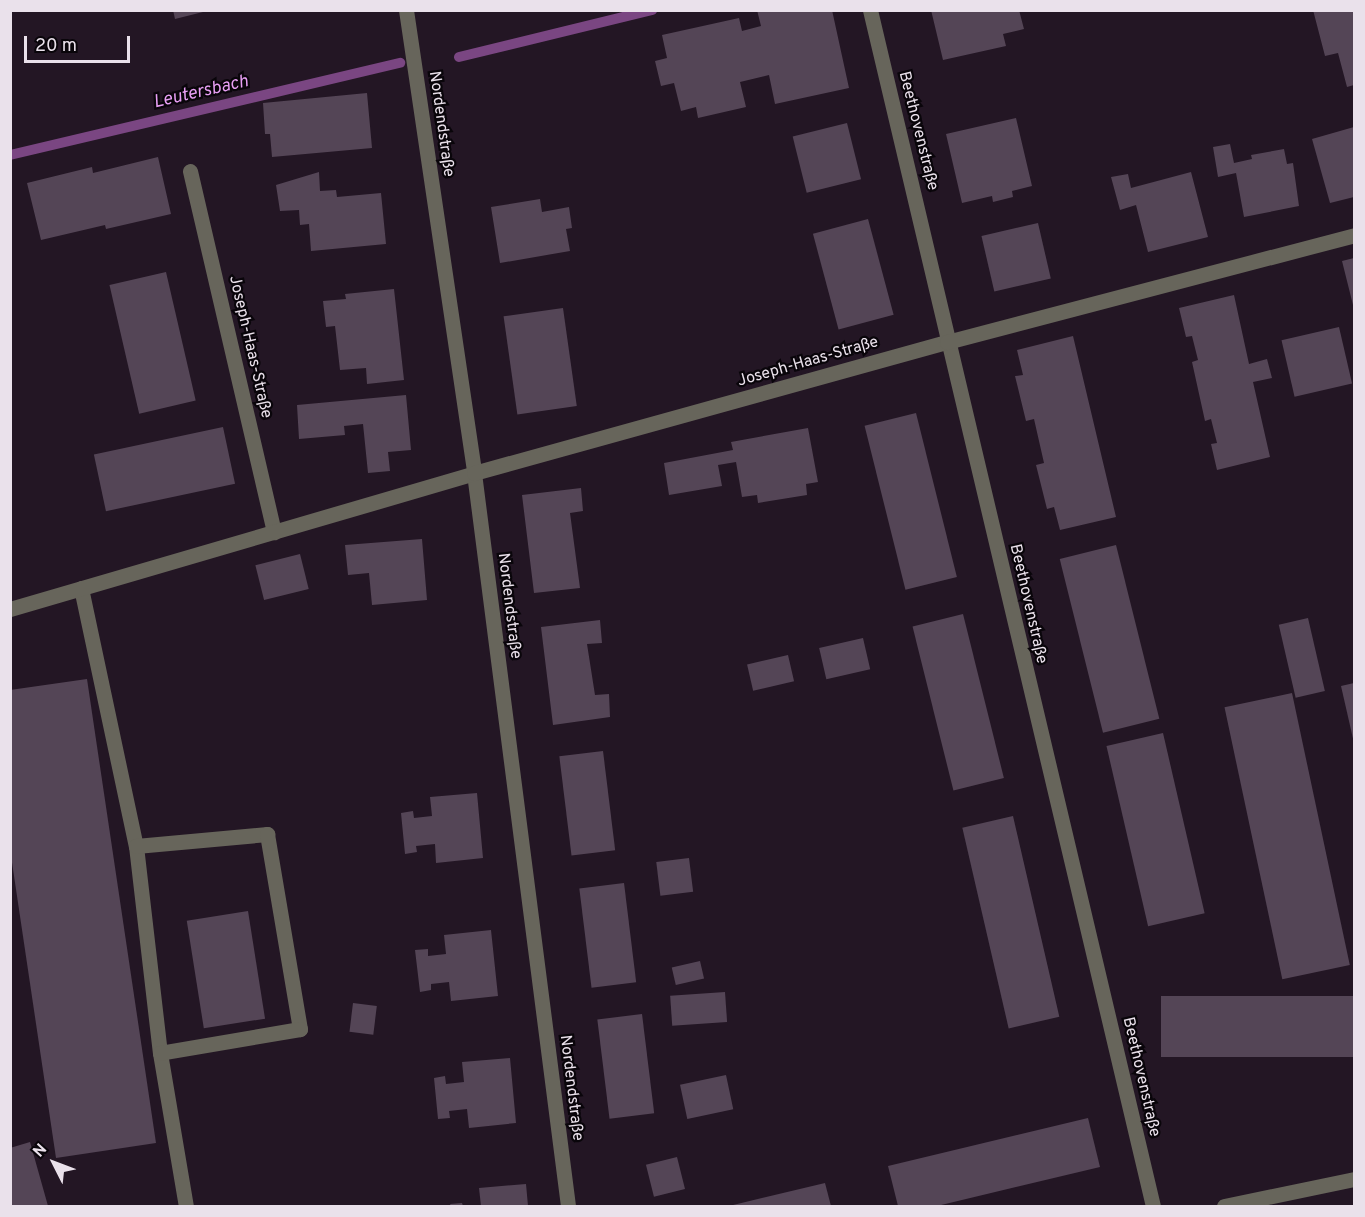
<!DOCTYPE html>
<html>
<head>
<meta charset="utf-8">
<style>
	body { margin:0 }
	#map { position:relative; width:1365px; height:1217px; overflow:hidden; background:#231624; font-family:Overpass,sans-serif }
	div>[style] { position:absolute }
	.stream>* { height:10px; margin:-5px; padding:0 5px; transform-origin:5px; border-radius:5px; background:#7a4682 }
	.building>* { inset:0; background:#544556; transform-origin:0 0 }
	.minor>* { height:15px; margin:-7.5px; padding:0 7.5px; transform-origin:7.5px; border-radius:7.5px; background:#67655b }
	span { translate:-50% -50%; white-space:nowrap; text-align:center; line-height:1.15; -webkit-text-stroke:4.5px #09050a; paint-order:stroke }
	.street-label { font-size:16px; color:#eae1eb }
	.water-label { font-size:18px; color:#e89ff4; font-style:italic }
	.frame { position:absolute; inset:0; border:12px solid #eae1eb; pointer-events:none }
	.north { position:absolute; left:24px; top:1133px; width:60px; height:60px; -webkit-text-stroke:4px #09050a; paint-order:stroke; rotate:312deg; font-size:16px; font-weight:700; line-height:24px; text-align:center; color:#eae1eb }
	.north::after { content:''; display:block; margin:auto; width:21px; height:27px; background:#eae1eb; clip-path:polygon(50% 0,100% 100%,50% 72%,0 100%) }
	.scale { position:absolute; left:24px; top:36px; width:106px; height:27px; box-sizing:border-box; border:3px solid #eae1eb; border-top:0; padding-left:8px; font-size:18px; line-height:21px; white-space:nowrap; color:#eae1eb; -webkit-text-stroke:4px #09050a; paint-order:stroke }
</style>
</head>
<body>
<div id="map">
	<div class="stream">
		<i style="left:459px;top:57px;width:199px;rotate:-13.7deg"></i>
		<i style="left:10px;top:155px;width:401px;rotate:-13.3deg"></i>
	</div>
	<div class="building">
		<i style="clip-path:polygon(173px 10px,206px 10px,207px 11px,175px 19px)"></i>
		<i style="clip-path:polygon(757px 10px,832px 10px,849px 88px,775px 104px,769px 75px,740px 82px,746px 107px,698px 118px,696px 107px,681px 111px,674px 83px,661px 86px,655px 61px,667px 58px,662px 35px,739px 18px,742px 31px,761px 26px)"></i>
		<i style="clip-path:polygon(931px 10px,1019px 10px,1024px 29px,1003px 34px,1006px 46px,943px 60px)"></i>
		<i style="clip-path:polygon(1313px 10px,1354px 10px,1354px 85px,1347px 87px,1338px 53px,1325px 56px)"></i>
		<i style="clip-path:polygon(367px 93px,372px 148px,272px 157px,270px 134px,265px 134px,263px 103px)"></i>
		<i style="clip-path:polygon(1016px 118px,1032px 186px,1012px 191px,1013px 197px,993px 202px,992px 196px,962px 203px,946px 134px)"></i>
		<i style="left:847px;top:123px;width:58px;height:56px;rotate:76deg"></i>
		<i style="clip-path:polygon(1354px 127px,1354px 197px,1330px 203px,1312px 139px)"></i>
		<i style="clip-path:polygon(1230px 144px,1234px 163px,1252px 159px,1251px 155px,1284px 149px,1287px 164px,1293px 163px,1299px 206px,1244px 217px,1236px 173px,1218px 177px,1213px 147px)"></i>
		<i style="clip-path:polygon(158px 157px,171px 214px,106px 229px,105px 225px,41px 240px,27px 183px,92px 167px,93px 173px)"></i>
		<i style="clip-path:polygon(319px 172px,320px 191px,336px 190px,337px 197px,381px 193px,386px 244px,311px 251px,309px 224px,300px 225px,299px 210px,280px 211px,276px 185px)"></i>
		<i style="clip-path:polygon(1191px 172px,1208px 237px,1148px 252px,1136px 205px,1120px 210px,1111px 177px,1128px 174px,1131px 188px)"></i>
		<i style="clip-path:polygon(540px 199px,542px 212px,569px 207px,572px 228px,566px 229px,570px 251px,500px 263px,491px 207px)"></i>
		<i style="left:868px;top:219px;width:99px;height:57px;rotate:75deg"></i>
		<i style="left:1038px;top:223px;width:57px;height:58px;rotate:77deg"></i>
		<i style="clip-path:polygon(1354px 258px,1354px 309px,1342px 261px)"></i>
		<i style="left:166px;top:272px;width:132px;height:58px;rotate:77deg"></i>
		<i style="clip-path:polygon(394px 289px,404px 380px,367px 384px,366px 368px,340px 370px,335px 326px,326px 327px,323px 301px,346px 299px,345px 294px)"></i>
		<i style="clip-path:polygon(1234px 295px,1249px 364px,1267px 359px,1272px 378px,1253px 382px,1270px 457px,1217px 470px,1211px 444px,1217px 443px,1211px 419px,1205px 421px,1192px 362px,1198px 360px,1192px 336px,1186px 337px,1179px 308px)"></i>
		<i style="left:563px;top:308px;width:99px;height:60px;rotate:82deg"></i>
		<i style="left:1339px;top:327px;width:58px;height:59px;rotate:77deg"></i>
		<i style="clip-path:polygon(1073px 336px,1116px 517px,1060px 530px,1054px 507px,1047px 509px,1036px 465px,1044px 463px,1034px 419px,1026px 421px,1015px 376px,1023px 375px,1017px 350px)"></i>
		<i style="clip-path:polygon(406px 395px,411px 450px,388px 452px,390px 471px,368px 473px,363px 424px,344px 426px,345px 435px,299px 439px,297px 405px)"></i>
		<i style="left:916px;top:413px;width:169px;height:53px;rotate:76deg"></i>
		<i style="left:223px;top:427px;width:58px;height:132px;rotate:78deg"></i>
		<i style="clip-path:polygon(808px 428px,818px 482px,806px 484px,807px 495px,758px 503px,757px 495px,742px 497px,736px 462px,718px 465px,722px 486px,669px 495px,664px 463px,733px 450px,731px 442px)"></i>
		<i style="clip-path:polygon(581px 488px,583px 511px,570px 513px,580px 588px,534px 593px,522px 495px)"></i>
		<i style="clip-path:polygon(422px 539px,427px 600px,372px 605px,369px 573px,348px 575px,345px 545px)"></i>
		<i style="left:1116px;top:545px;width:179px;height:58px;rotate:76deg"></i>
		<i style="left:300px;top:554px;width:36px;height:46px;rotate:76deg"></i>
		<i style="left:963px;top:614px;width:169px;height:52px;rotate:76deg"></i>
		<i style="left:1308px;top:618px;width:75px;height:30px;rotate:77deg"></i>
		<i style="clip-path:polygon(600px 620px,602px 643px,587px 644px,595px 695px,609px 694px,610px 717px,553px 725px,541px 627px)"></i>
		<i style="left:863px;top:638px;width:32px;height:45px;rotate:77deg"></i>
		<i style="left:788px;top:655px;width:27px;height:42px;rotate:77deg"></i>
		<i style="clip-path:polygon(87px 679px,156px 1143px,56px 1158px,10px 849px,10px 690px)"></i>
		<i style="clip-path:polygon(1354px 683px,1354px 743px,1341px 686px)"></i>
		<i style="left:1292px;top:693px;width:278px;height:69px;rotate:78deg"></i>
		<i style="left:1163px;top:733px;width:185px;height:58px;rotate:77deg"></i>
		<i style="left:603px;top:751px;width:100px;height:44px;rotate:83deg"></i>
		<i style="clip-path:polygon(477px 793px,483px 858px,436px 863px,435px 844px,416px 846px,417px 852px,405px 854px,401px 813px,413px 811px,414px 818px,432px 816px,430px 797px)"></i>
		<i style="left:1013px;top:816px;width:206px;height:52px;rotate:77deg"></i>
		<i style="left:689px;top:858px;width:34px;height:33px;rotate:83deg"></i>
		<i style="left:624px;top:883px;width:100px;height:45px;rotate:83deg"></i>
		<i style="left:248px;top:911px;width:109px;height:62px;rotate:81deg"></i>
		<i style="clip-path:polygon(491px 930px,498px 996px,451px 1001px,449px 982px,431px 984px,431px 990px,420px 992px,415px 950px,428px 949px,428px 956px,446px 954px,444px 935px)"></i>
		<i style="left:700px;top:961px;width:18px;height:29px;rotate:77deg"></i>
		<i style="left:725px;top:992px;width:30px;height:55px;rotate:86deg"></i>
		<i style="left:1354px;top:996px;width:61px;height:193px;rotate:90deg"></i>
		<i style="left:353px;top:1003px;width:24px;height:29px;rotate:7deg"></i>
		<i style="left:642px;top:1014px;width:100px;height:45px;rotate:83deg"></i>
		<i style="clip-path:polygon(510px 1058px,516px 1123px,469px 1128px,467px 1109px,449px 1111px,450px 1118px,438px 1119px,434px 1078px,445px 1076px,446px 1084px,464px 1082px,462px 1062px)"></i>
		<i style="left:726px;top:1075px;width:35px;height:47px;rotate:78deg"></i>
		<i style="clip-path:polygon(1088px 1118px,1100px 1167px,937px 1206px,898px 1206px,888px 1166px)"></i>
		<i style="clip-path:polygon(30px 1142px,48px 1206px,10px 1206px,10px 1148px)"></i>
		<i style="left:677px;top:1157px;width:33px;height:32px;rotate:76deg"></i>
		<i style="clip-path:polygon(825px 1183px,831px 1206px,729px 1206px)"></i>
		<i style="clip-path:polygon(526px 1184px,528px 1206px,481px 1206px,479px 1188px)"></i>
		<i style="clip-path:polygon(462px 1203px,463px 1206px,451px 1206px,450px 1204px)"></i>
	</div>
	<div class="minor">
		<i style="left:406px;top:10px;width:468px;rotate:81.6deg"></i>
		<i style="left:474px;top:473px;width:739px;rotate:82.69deg"></i>
		<i style="left:870px;top:10px;width:1229px;rotate:76.69deg"></i>
		<i style="left:190px;top:171px;width:371px;rotate:76.9deg"></i>
		<i style="left:81px;top:588px;width:264px;rotate:78deg"></i>
		<i style="left:136px;top:846px;width:208px;rotate:83.4deg"></i>
		<i style="left:160px;top:1053px;width:155px;rotate:80.4deg"></i>
		<i style="left:10px;top:609px;width:484px;rotate:-16.3deg"></i>
		<i style="left:474px;top:473px;width:491px;rotate:-15.5deg"></i>
		<i style="left:947px;top:342px;width:421px;rotate:-14.7deg"></i>
		<i style="left:136px;top:846px;width:132px;rotate:-5.2deg"></i>
		<i style="left:267px;top:834px;width:198px;rotate:80.4deg"></i>
		<i style="left:300px;top:1029px;width:142px;rotate:170.3deg"></i>
		<i style="left:1224px;top:1206px;width:133px;rotate:-11.7deg"></i>
	</div>
	<div class="street-label">
		<span style="left:441px;top:124px;rotate:82deg">Nordendstraße</span>
		<span style="left:918px;top:131px;rotate:76deg">Beethovenstraße</span>
		<span style="left:250px;top:347px;rotate:77deg">Joseph-Haas-Straße</span>
		<span style="left:808px;top:362px;rotate:-16deg">Joseph-Haas-Straße</span>
		<span style="left:1028px;top:604px;rotate:77deg">Beethovenstraße</span>
		<span style="left:509px;top:606px;rotate:83deg">Nordendstraße</span>
		<span style="left:1141px;top:1077px;rotate:77deg">Beethovenstraße</span>
		<span style="left:571px;top:1088px;rotate:83deg">Nordendstraße</span>
	</div>
	<div class="water-label">
		<span style="left:201px;top:93px;rotate:-13deg">Leutersbach</span>
	</div>
	<div class="frame"></div>
	<div class="north">N</div>
	<div class="scale">20 m</div>
</div>
</body>
</html>
